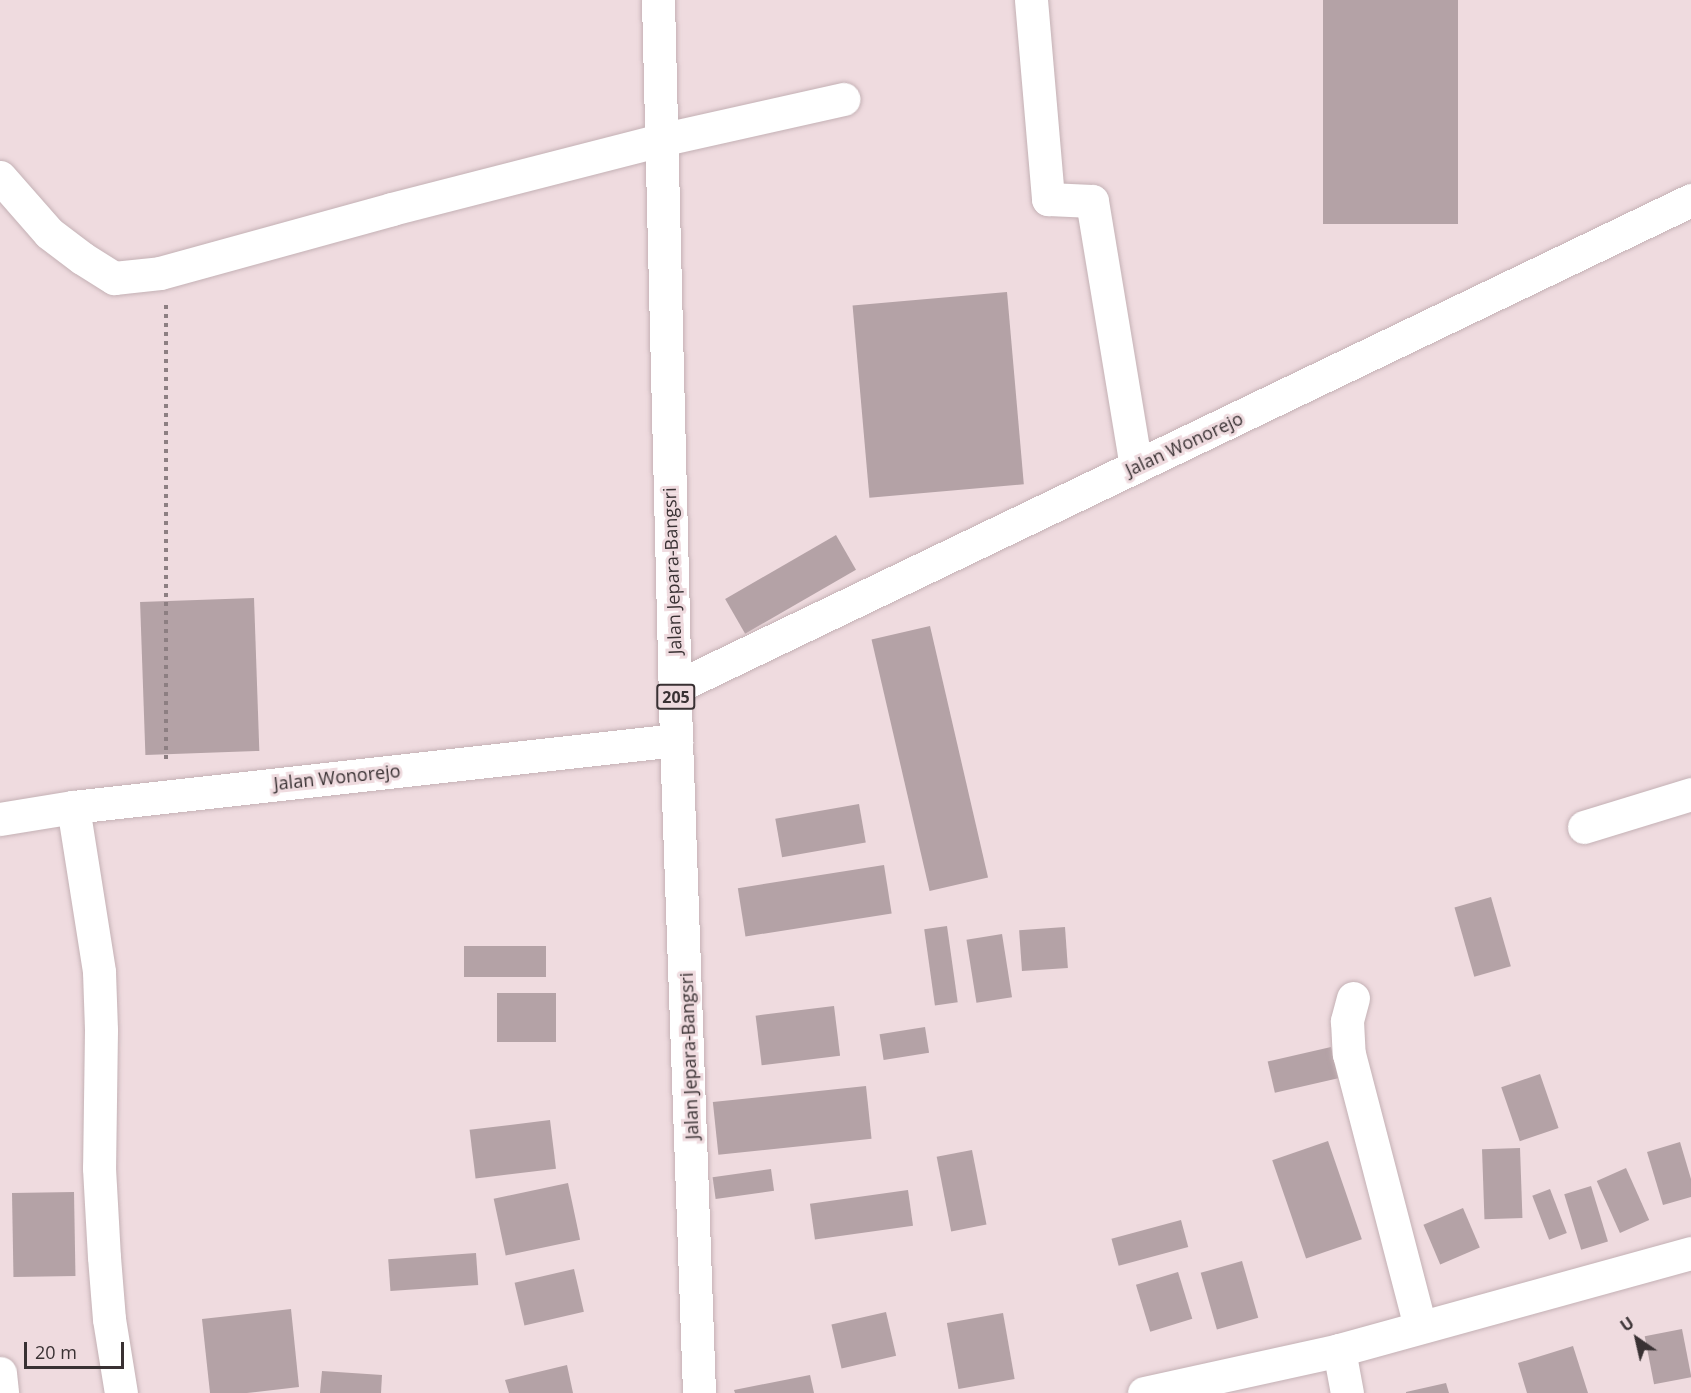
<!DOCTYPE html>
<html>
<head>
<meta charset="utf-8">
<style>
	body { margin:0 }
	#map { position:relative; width:1691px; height:1393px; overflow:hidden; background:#efdbdf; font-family:"Open Sans",sans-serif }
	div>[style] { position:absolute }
	.building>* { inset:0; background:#b4a2a6; transform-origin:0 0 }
	.path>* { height:4px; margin-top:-2px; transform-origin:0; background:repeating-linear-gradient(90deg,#8d7f82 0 4.5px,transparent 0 9px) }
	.roads { filter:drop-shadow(0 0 2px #c4b1b5) drop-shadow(0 0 2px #c4b1b5) }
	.street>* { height:33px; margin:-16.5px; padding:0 16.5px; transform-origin:16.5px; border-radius:16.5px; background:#fff }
	.secondary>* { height:33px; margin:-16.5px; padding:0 16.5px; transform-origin:16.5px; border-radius:16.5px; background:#fff }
	.primary>* { height:33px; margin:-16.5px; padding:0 16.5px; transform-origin:16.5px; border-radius:16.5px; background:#fff }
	span { translate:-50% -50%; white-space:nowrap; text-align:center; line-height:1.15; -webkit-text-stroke:6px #efdbdf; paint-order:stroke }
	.shield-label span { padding:2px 4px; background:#efdbdf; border:2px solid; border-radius:4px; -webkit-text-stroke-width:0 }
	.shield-label { font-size:16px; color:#393133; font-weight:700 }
	.street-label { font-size:18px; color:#393133 }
	.north { position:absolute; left:1607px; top:1309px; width:60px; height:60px; -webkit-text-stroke:4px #efdbdf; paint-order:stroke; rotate:326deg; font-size:16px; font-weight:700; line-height:24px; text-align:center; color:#393133 }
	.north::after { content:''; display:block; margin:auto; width:21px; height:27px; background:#393133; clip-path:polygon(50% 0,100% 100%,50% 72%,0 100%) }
	.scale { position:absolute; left:24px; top:1342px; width:100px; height:27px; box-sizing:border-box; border:3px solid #393133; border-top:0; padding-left:8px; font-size:18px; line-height:21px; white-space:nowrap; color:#393133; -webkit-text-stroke:4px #efdbdf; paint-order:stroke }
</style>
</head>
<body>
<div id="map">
	<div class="building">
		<i style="left:1323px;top:0;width:135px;height:224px"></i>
		<i style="left:1007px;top:292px;width:193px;height:155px;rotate:85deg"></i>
		<i style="left:836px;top:535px;width:40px;height:128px;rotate:60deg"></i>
		<i style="left:254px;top:598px;width:153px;height:114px;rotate:88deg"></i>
		<i style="left:930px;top:626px;width:258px;height:60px;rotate:77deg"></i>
		<i style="left:859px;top:804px;width:39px;height:85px;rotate:80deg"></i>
		<i style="left:884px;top:865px;width:49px;height:148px;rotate:81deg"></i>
		<i style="left:1491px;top:897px;width:72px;height:38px;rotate:74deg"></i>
		<i style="left:947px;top:926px;width:77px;height:23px;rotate:82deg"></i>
		<i style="left:1065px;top:927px;width:41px;height:46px;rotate:86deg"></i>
		<i style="left:1002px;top:934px;width:64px;height:36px;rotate:81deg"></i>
		<i style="left:464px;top:946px;width:82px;height:31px"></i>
		<i style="left:497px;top:993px;width:59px;height:49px"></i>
		<i style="left:834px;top:1006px;width:50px;height:79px;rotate:83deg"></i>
		<i style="left:925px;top:1027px;width:26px;height:46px;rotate:81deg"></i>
		<i style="left:1331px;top:1047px;width:32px;height:65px;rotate:77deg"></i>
		<i style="left:1540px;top:1074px;width:57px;height:41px;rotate:71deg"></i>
		<i style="left:866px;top:1086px;width:53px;height:154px;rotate:84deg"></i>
		<i style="left:550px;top:1120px;width:49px;height:81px;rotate:83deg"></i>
		<i style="left:1328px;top:1141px;width:104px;height:59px;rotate:71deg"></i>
		<i style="clip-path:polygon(1680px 1142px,1691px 1179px,1691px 1197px,1663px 1205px,1647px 1152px)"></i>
		<i style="left:1520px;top:1148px;width:70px;height:38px;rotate:88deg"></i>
		<i style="left:972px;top:1150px;width:76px;height:36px;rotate:79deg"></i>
		<i style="left:1626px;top:1168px;width:57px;height:32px;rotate:66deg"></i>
		<i style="left:771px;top:1169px;width:22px;height:59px;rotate:82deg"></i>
		<i style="left:568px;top:1183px;width:58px;height:76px;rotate:78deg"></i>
		<i style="left:1591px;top:1186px;width:58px;height:28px;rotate:73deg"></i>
		<i style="left:1550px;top:1189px;width:47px;height:19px;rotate:69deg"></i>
		<i style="left:908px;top:1190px;width:36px;height:99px;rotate:82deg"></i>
		<i style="left:74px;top:1192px;width:84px;height:62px;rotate:89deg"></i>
		<i style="left:1463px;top:1208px;width:43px;height:43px;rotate:67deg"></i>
		<i style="left:1181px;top:1220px;width:28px;height:72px;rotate:75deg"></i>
		<i style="left:476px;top:1253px;width:32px;height:88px;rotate:86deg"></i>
		<i style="left:1242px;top:1261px;width:59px;height:43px;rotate:74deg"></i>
		<i style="left:574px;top:1269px;width:44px;height:61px;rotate:77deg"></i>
		<i style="left:1178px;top:1272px;width:49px;height:44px;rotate:73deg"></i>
		<i style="clip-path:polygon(291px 1309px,299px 1387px,247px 1393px,210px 1393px,202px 1319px)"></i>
		<i style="left:886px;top:1312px;width:45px;height:56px;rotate:77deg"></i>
		<i style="left:1003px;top:1313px;width:67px;height:57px;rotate:80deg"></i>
		<i style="left:1682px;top:1329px;width:49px;height:38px;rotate:79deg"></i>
		<i style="clip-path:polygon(1573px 1346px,1588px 1393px,1527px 1393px,1518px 1363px)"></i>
		<i style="clip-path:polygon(567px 1365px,573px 1393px,509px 1393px,505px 1380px)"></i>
		<i style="clip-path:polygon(322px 1371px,382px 1375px,381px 1393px,320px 1393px)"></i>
		<i style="clip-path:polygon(810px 1375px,814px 1393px,735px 1393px,734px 1390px)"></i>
		<i style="clip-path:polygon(1446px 1383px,1449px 1393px,1406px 1393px,1406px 1392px)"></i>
	</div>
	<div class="path">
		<i style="left:166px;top:305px;width:457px;rotate:90deg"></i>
	</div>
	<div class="roads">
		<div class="street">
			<i style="left:1031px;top:0;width:200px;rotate:85.1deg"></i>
			<i style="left:1048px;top:199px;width:44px;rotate:2.6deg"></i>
			<i style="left:1092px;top:201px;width:269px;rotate:80.6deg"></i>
			<i style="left:0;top:177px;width:74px;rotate:48.8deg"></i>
			<i style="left:49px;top:233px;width:41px;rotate:37.1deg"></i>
			<i style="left:82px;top:258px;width:38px;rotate:32deg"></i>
			<i style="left:114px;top:278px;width:46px;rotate:-6.2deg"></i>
			<i style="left:160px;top:273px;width:241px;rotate:-15.4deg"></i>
			<i style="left:392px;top:209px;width:277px;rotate:-14.4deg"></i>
			<i style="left:660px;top:140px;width:188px;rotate:-12.6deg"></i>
			<i style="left:73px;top:807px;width:167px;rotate:81deg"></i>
			<i style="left:99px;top:972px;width:58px;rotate:88deg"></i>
			<i style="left:101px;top:1030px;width:138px;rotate:90.8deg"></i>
			<i style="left:99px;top:1168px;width:89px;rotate:86.8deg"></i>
			<i style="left:104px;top:1257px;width:62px;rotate:85.4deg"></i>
			<i style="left:109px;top:1319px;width:75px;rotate:80.8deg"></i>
			<i style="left:1584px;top:827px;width:112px;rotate:-17.1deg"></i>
			<i style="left:1353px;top:998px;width:24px;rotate:105deg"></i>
			<i style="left:1347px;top:1021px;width:33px;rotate:87deg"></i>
			<i style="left:1349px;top:1054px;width:281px;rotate:75.4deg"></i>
			<i style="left:1339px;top:1350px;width:44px;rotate:79.5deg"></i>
			<i style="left:0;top:1373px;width:20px;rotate:84deg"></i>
			<i style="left:1144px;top:1393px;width:200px;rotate:-12.4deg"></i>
			<i style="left:1339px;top:1350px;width:365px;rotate:-15.4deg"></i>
		</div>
		<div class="secondary">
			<i style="left:676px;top:687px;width:1126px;rotate:-25.63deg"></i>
			<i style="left:0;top:819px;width:74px;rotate:-9.3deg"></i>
			<i style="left:73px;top:807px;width:607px;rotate:-6.34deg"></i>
		</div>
		<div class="primary">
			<i style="left:658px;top:0;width:740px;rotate:88.61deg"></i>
			<i style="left:676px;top:740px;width:653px;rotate:87.98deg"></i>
		</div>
	</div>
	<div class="shield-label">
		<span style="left:676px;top:697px">205</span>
	</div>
	<div class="street-label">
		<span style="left:1184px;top:444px;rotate:-25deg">Jalan Wonorejo</span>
		<span style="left:672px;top:571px;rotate:-92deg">Jalan Jepara-Bangsri</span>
		<span style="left:337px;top:777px;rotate:-6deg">Jalan Wonorejo</span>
		<span style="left:689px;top:1056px;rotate:-92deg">Jalan Jepara-Bangsri</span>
	</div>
	<div class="north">U</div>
	<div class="scale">20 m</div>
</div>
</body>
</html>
